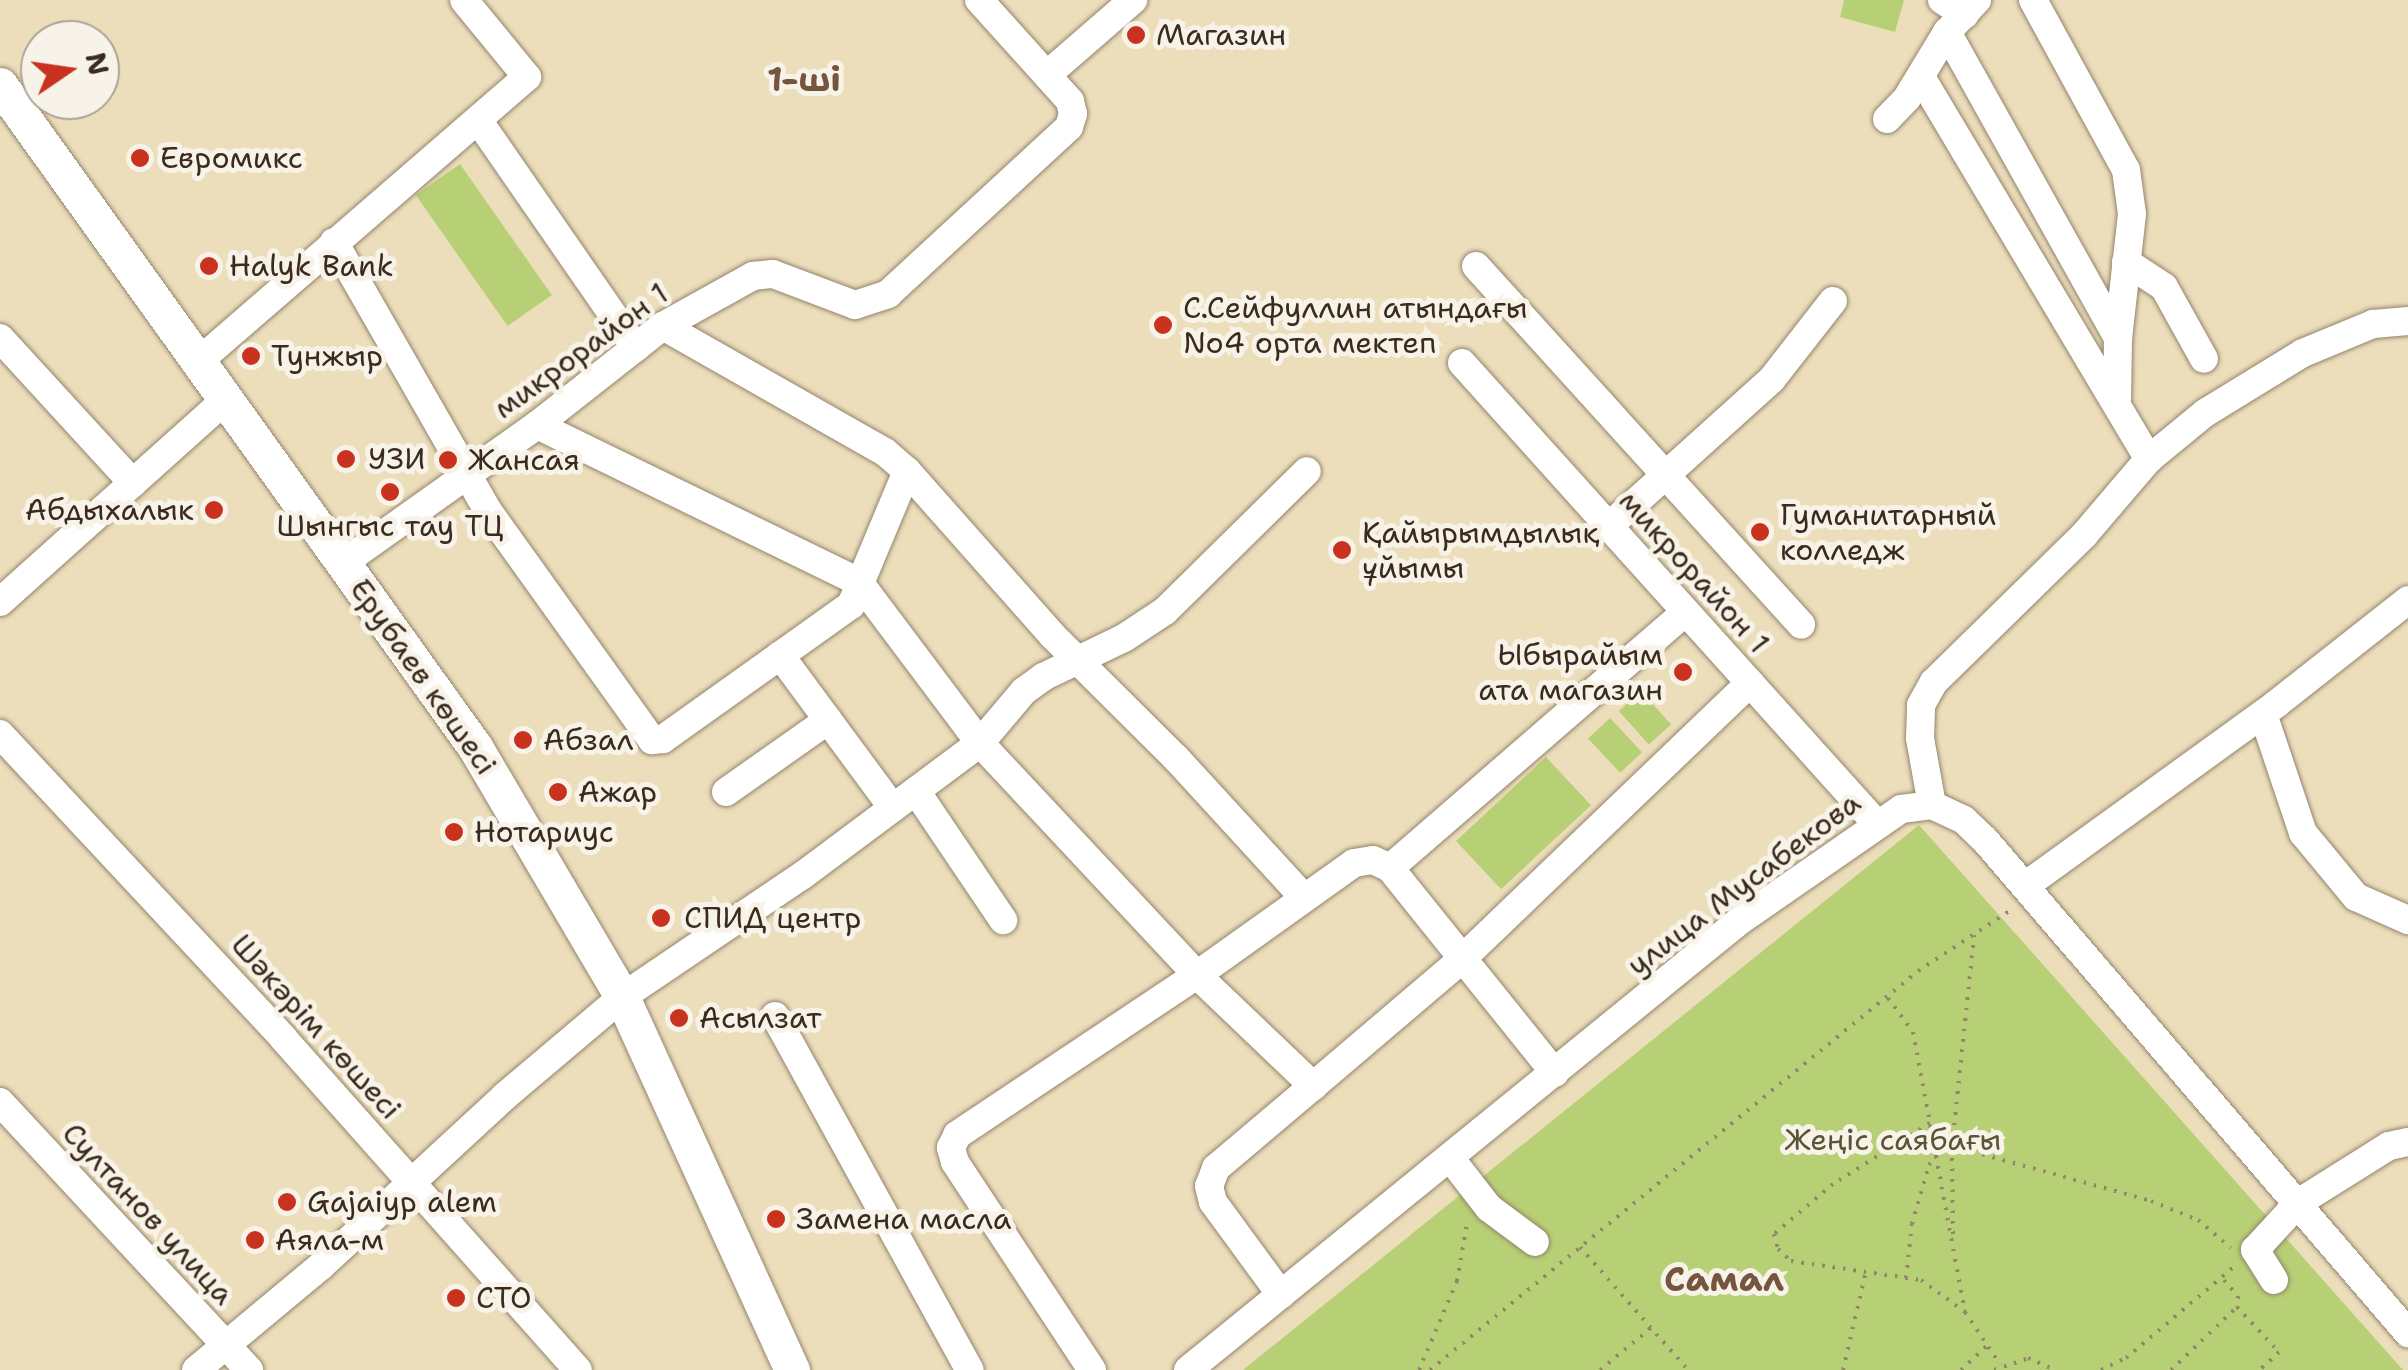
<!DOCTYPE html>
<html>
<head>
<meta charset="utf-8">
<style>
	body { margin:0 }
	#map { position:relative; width:2408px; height:1370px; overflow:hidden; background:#ecdebb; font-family:"Shantell Sans",sans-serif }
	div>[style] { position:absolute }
	.green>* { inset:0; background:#b7d075; transform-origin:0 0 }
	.path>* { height:4px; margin-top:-2px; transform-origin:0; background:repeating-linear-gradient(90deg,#94846c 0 2.5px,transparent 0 10.5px) }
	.roads { filter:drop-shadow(0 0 2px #94846c) drop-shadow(0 0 2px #94846c) }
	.minor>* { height:28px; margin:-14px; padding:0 14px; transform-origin:14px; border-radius:14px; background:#fff }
	.major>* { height:35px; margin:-17.5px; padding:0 17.5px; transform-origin:17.5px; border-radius:17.5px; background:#fff }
	.dots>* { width:28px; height:28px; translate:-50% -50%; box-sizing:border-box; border:5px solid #f7f3e8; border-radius:50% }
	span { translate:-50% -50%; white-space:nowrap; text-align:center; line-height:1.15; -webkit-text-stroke:10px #f7f3e8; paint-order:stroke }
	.poi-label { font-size:30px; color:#3b2a1e }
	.left { translate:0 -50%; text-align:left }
	.right { translate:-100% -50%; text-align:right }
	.street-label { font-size:30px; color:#3b2a1e }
	.park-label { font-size:30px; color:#5a5434 }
	.quarter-label { font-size:35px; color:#76553e; font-weight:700 }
	.north { position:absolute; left:20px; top:20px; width:100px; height:100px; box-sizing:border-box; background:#f7f3e8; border:2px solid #aca397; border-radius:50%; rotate:77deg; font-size:28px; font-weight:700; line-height:40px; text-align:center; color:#3b2a1e }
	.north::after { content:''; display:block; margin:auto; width:35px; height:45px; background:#c8321e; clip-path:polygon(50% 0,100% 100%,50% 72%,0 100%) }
</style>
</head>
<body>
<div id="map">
	<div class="green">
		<i style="clip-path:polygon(1844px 0,1904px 0,1895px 32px,1840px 17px)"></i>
		<i style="left:460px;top:164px;width:160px;height:54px;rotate:55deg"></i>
		<i style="left:1641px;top:691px;width:45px;height:30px;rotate:48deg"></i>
		<i style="left:1610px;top:718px;width:47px;height:30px;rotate:47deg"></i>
		<i style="left:1546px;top:757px;width:66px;height:123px;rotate:47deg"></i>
		<i style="clip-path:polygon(1919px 825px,2403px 1370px,1243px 1370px)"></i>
	</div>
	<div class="path">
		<i style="left:1888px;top:998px;width:42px;rotate:53.7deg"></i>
		<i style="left:1913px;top:1032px;width:285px;rotate:79.5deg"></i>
		<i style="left:1965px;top:1312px;width:63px;rotate:56.1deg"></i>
		<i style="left:1930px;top:1123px;width:115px;rotate:147.8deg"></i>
		<i style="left:1833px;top:1184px;width:77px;rotate:139.7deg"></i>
		<i style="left:1774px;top:1234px;width:16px;rotate:75deg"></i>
		<i style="left:1778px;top:1249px;width:18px;rotate:43deg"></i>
		<i style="left:1791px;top:1261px;width:131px;rotate:8.3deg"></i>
		<i style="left:1921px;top:1280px;width:54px;rotate:36deg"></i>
		<i style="left:1952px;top:1146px;width:206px;rotate:15.4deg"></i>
		<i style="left:2151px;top:1201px;width:51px;rotate:22deg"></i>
		<i style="left:2198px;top:1220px;width:43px;rotate:40.3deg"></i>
		<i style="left:1953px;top:1234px;width:88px;rotate:-90.7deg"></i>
		<i style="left:1952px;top:1146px;width:212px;rotate:-84deg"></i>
		<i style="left:1580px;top:1247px;width:164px;rotate:48.7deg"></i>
		<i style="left:1906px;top:1278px;width:54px;rotate:-83.7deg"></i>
		<i style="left:1912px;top:1224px;width:61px;rotate:-73.9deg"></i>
		<i style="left:1929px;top:1165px;width:40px;rotate:-55.1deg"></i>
		<i style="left:2224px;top:1280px;width:21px;rotate:49deg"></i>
		<i style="left:2238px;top:1296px;width:11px;rotate:95deg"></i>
		<i style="left:2237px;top:1307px;width:62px;rotate:47deg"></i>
		<i style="left:2279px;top:1352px;width:26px;rotate:137deg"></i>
		<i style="left:1419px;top:1370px;width:97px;rotate:-66.9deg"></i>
		<i style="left:1457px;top:1281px;width:59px;rotate:-80.2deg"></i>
		<i style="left:1430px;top:1370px;width:630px;rotate:-39.27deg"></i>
		<i style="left:1918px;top:971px;width:115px;rotate:-33.3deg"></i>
		<i style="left:1600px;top:1370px;width:69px;rotate:-39.7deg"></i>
		<i style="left:1843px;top:1370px;width:102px;rotate:-76.9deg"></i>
		<i style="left:1961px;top:1370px;width:35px;rotate:-43deg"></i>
		<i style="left:1994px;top:1370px;width:36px;rotate:-19deg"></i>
		<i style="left:2028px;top:1358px;width:30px;rotate:24deg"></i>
		<i style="left:2101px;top:1370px;width:28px;rotate:-26deg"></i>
		<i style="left:2126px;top:1358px;width:143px;rotate:-40.2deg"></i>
		<i style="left:2171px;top:1370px;width:91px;rotate:-43.7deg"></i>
	</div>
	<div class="roads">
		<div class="minor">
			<i style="left:1942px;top:0;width:27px;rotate:33deg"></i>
			<i style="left:2033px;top:0;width:194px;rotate:61.3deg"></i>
			<i style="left:2126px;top:170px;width:44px;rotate:82.2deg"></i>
			<i style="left:2132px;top:214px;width:125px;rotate:96.4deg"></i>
			<i style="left:1947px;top:32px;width:351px;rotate:60.8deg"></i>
			<i style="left:2118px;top:338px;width:67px;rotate:90.9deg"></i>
			<i style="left:1048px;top:74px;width:113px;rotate:-41deg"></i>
			<i style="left:1921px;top:77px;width:445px;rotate:59.2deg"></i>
			<i style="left:1887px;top:119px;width:29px;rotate:-46deg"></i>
			<i style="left:1907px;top:98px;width:77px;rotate:-58.8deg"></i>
			<i style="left:1947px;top:32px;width:44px;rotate:-46.8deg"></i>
			<i style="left:478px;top:120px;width:277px;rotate:55.3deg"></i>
			<i style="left:334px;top:242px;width:310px;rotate:60.2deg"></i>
			<i style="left:488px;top:511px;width:282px;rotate:54.4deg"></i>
			<i style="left:652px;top:740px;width:11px;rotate:-5deg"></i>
			<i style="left:663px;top:739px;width:231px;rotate:-35.5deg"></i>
			<i style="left:851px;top:605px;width:145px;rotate:-67.3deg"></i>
			<i style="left:2126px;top:262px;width:45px;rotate:33.3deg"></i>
			<i style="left:2164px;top:287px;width:82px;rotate:60.9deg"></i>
			<i style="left:1476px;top:266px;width:484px;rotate:47.8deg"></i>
			<i style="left:663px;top:326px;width:255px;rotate:29.6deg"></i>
			<i style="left:885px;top:452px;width:29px;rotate:41deg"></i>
			<i style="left:907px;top:471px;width:220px;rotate:48.5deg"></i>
			<i style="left:1053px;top:636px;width:172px;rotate:44.8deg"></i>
			<i style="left:1175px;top:757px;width:191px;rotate:47.5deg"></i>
			<i style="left:0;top:338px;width:197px;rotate:47.5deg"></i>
			<i style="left:199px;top:361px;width:434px;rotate:-40.9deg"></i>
			<i style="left:527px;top:77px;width:99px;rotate:-129.3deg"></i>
			<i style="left:1462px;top:363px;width:620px;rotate:48.01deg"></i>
			<i style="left:537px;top:425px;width:358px;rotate:26deg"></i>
			<i style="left:1609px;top:526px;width:219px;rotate:-42deg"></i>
			<i style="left:1772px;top:379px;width:99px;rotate:-52deg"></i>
			<i style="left:343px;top:563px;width:238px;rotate:-35.4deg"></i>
			<i style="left:537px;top:425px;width:160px;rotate:-38.2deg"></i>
			<i style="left:663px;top:326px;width:103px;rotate:-29.1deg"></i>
			<i style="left:753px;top:276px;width:20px;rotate:-6deg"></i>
			<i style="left:773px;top:274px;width:88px;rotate:20.7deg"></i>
			<i style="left:855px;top:305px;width:35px;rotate:-18deg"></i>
			<i style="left:888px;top:294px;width:246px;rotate:-42.7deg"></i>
			<i style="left:1069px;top:127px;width:14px;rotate:-73deg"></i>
			<i style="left:1073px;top:114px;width:13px;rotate:-103deg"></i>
			<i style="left:1070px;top:101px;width:136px;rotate:-132deg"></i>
			<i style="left:859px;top:582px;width:201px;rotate:53.1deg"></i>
			<i style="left:980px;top:743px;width:318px;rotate:46.9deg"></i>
			<i style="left:1197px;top:975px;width:161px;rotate:43.7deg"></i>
			<i style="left:1313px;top:1086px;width:127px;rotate:139.8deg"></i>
			<i style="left:1216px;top:1168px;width:19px;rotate:111deg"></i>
			<i style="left:1209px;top:1186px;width:16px;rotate:76deg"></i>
			<i style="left:1213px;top:1202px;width:115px;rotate:53.8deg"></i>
			<i style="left:0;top:602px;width:304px;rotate:-41.9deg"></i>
			<i style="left:780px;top:655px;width:190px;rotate:53.6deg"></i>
			<i style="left:2263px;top:714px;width:126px;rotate:71.4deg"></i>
			<i style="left:2303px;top:833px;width:83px;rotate:50.4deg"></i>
			<i style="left:2356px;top:897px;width:57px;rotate:23.9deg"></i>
			<i style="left:0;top:734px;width:415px;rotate:47deg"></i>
			<i style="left:283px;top:1038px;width:444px;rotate:48.4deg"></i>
			<i style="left:916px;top:791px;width:156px;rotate:56deg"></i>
			<i style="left:726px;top:792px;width:125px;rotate:-35.2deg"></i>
			<i style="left:1932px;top:805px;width:68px;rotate:-100.2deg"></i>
			<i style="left:1920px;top:738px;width:33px;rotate:-88deg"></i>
			<i style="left:1921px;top:705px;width:26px;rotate:-61deg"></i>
			<i style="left:1934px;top:682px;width:210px;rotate:-44.4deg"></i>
			<i style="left:2084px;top:535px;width:100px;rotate:-49.5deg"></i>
			<i style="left:2149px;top:459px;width:72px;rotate:-39.4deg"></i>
			<i style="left:2205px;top:413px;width:115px;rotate:-31.5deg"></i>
			<i style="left:2303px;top:353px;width:76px;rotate:-22.5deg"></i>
			<i style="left:2373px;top:324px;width:35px;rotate:-5deg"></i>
			<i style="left:1390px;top:868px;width:391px;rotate:-40.9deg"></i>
			<i style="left:2025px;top:886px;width:310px;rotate:-35.9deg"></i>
			<i style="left:2276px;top:704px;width:168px;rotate:-38.2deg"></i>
			<i style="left:775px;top:1016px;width:404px;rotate:61.2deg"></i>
			<i style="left:1313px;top:1086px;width:196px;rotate:-40.4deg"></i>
			<i style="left:1462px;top:959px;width:399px;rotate:-43.8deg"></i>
			<i style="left:0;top:1102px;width:366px;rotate:47.1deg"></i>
			<i style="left:1451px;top:1159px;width:62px;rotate:52.2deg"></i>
			<i style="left:1489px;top:1208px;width:57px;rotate:36.5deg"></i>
			<i style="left:2274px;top:1280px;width:36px;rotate:-122deg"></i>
			<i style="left:2255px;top:1250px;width:64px;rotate:-47.5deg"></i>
			<i style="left:2298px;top:1203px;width:107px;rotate:-32.1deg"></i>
			<i style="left:2389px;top:1146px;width:19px;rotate:-12deg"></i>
			<i style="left:196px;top:1370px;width:163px;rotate:-39.8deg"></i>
			<i style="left:321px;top:1266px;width:251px;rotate:-42.7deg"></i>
			<i style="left:505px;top:1096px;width:153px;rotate:-40.2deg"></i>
			<i style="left:622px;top:997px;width:218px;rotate:-34deg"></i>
			<i style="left:803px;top:875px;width:221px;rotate:-36.7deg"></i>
			<i style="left:980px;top:743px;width:68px;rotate:-49.8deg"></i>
			<i style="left:1024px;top:691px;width:24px;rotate:-36deg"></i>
			<i style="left:1043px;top:677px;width:90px;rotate:-25.7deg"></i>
			<i style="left:1124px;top:638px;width:49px;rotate:-33.4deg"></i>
			<i style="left:1165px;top:611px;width:199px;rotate:-44.6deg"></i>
			<i style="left:1092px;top:1370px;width:249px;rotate:-123.4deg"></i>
			<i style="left:955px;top:1162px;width:15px;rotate:-106deg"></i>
			<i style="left:951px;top:1148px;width:14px;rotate:-65deg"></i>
			<i style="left:957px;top:1135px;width:288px;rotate:-33.7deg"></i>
			<i style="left:1197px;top:975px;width:193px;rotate:-35.5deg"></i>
			<i style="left:1354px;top:863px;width:19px;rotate:-9deg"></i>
			<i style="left:1373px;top:860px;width:19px;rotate:25deg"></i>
			<i style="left:1390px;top:868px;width:263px;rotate:51.2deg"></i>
			<i style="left:1188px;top:1370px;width:709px;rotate:-39.16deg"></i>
			<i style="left:1738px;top:922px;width:198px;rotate:-34.7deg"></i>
			<i style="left:1901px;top:809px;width:31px;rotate:-7deg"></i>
			<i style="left:1932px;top:805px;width:35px;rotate:25deg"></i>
			<i style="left:1964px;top:820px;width:29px;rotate:44deg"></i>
			<i style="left:1985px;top:840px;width:650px;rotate:49.37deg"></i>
		</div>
		<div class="major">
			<i style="left:0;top:85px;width:815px;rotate:54.34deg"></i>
			<i style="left:475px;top:747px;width:290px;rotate:59.5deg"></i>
			<i style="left:622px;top:997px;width:410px;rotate:65.5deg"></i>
		</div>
	</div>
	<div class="dots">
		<i style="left:1136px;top:35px;background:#c8321e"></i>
		<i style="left:140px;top:158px;background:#c8321e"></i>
		<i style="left:209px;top:266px;background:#c8321e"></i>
		<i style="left:1163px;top:325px;background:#c8321e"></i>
		<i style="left:251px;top:356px;background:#c8321e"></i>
		<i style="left:346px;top:459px;background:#c8321e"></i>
		<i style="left:448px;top:460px;background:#c8321e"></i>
		<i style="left:390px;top:492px;background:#c8321e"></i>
		<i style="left:214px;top:510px;background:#c8321e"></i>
		<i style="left:1760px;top:532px;background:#c8321e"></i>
		<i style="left:1342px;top:550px;background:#c8321e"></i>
		<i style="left:1683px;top:672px;background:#c8321e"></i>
		<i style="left:523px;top:740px;background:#c8321e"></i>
		<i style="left:558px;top:792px;background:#c8321e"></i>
		<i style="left:454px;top:832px;background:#c8321e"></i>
		<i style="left:661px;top:918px;background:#c8321e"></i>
		<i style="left:679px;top:1018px;background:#c8321e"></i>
		<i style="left:287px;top:1202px;background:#c8321e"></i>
		<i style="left:776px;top:1219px;background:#c8321e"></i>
		<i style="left:255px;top:1240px;background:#c8321e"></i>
		<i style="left:456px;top:1298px;background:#c8321e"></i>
	</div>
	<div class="poi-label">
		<span class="left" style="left:1156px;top:35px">Магазин</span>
		<span class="left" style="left:160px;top:158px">Евромикс</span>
		<span class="left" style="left:229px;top:266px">Halyk Bank</span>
		<span class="left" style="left:1183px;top:325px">С.Сейфуллин атындағы<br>No4 орта мектеп</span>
		<span class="left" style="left:271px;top:356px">Тунжыр</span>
		<span class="left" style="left:368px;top:459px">УЗИ</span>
		<span class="left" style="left:468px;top:460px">Жансая</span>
		<span class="right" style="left:194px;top:510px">Абдыхалык</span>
		<span class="left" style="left:1780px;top:532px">Гуманитарный<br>колледж</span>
		<span style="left:390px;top:526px">Шынгыс тау ТЦ</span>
		<span class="left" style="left:1362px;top:550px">Қайырымдылық<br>ұйымы</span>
		<span class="right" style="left:1663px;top:672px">Ыбырайым<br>ата магазин</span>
		<span class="left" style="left:543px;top:740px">Абзал</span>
		<span class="left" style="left:578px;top:792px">Ажар</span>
		<span class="left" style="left:474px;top:832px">Нотариус</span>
		<span class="left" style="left:684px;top:918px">СПИД центр</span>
		<span class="left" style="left:699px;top:1018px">Асылзат</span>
		<span class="left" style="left:307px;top:1202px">Gajaiyp alem</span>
		<span class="left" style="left:796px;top:1219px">Замена масла</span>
		<span class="left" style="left:275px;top:1240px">Аяла-м</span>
		<span class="left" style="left:476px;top:1298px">СТО</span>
	</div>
	<div class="street-label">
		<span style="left:581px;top:351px;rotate:-36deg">микрорайон 1</span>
		<span style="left:1694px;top:572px;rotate:48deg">микрорайон 1</span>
		<span style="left:423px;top:677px;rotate:55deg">Ерубаев көшесі</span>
		<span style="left:1744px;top:884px;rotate:-37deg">улица Мусабекова</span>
		<span style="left:316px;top:1027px;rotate:48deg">Шәкәрім көшесі</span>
		<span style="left:148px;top:1214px;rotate:47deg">Султанов улица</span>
	</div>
	<div class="park-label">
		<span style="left:1893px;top:1140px">Жеңіс саябағы</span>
	</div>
	<div class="quarter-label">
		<span style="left:804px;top:79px">1-ші</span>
		<span style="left:1724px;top:1279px">Самал</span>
	</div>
	<div class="north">N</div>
</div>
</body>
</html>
